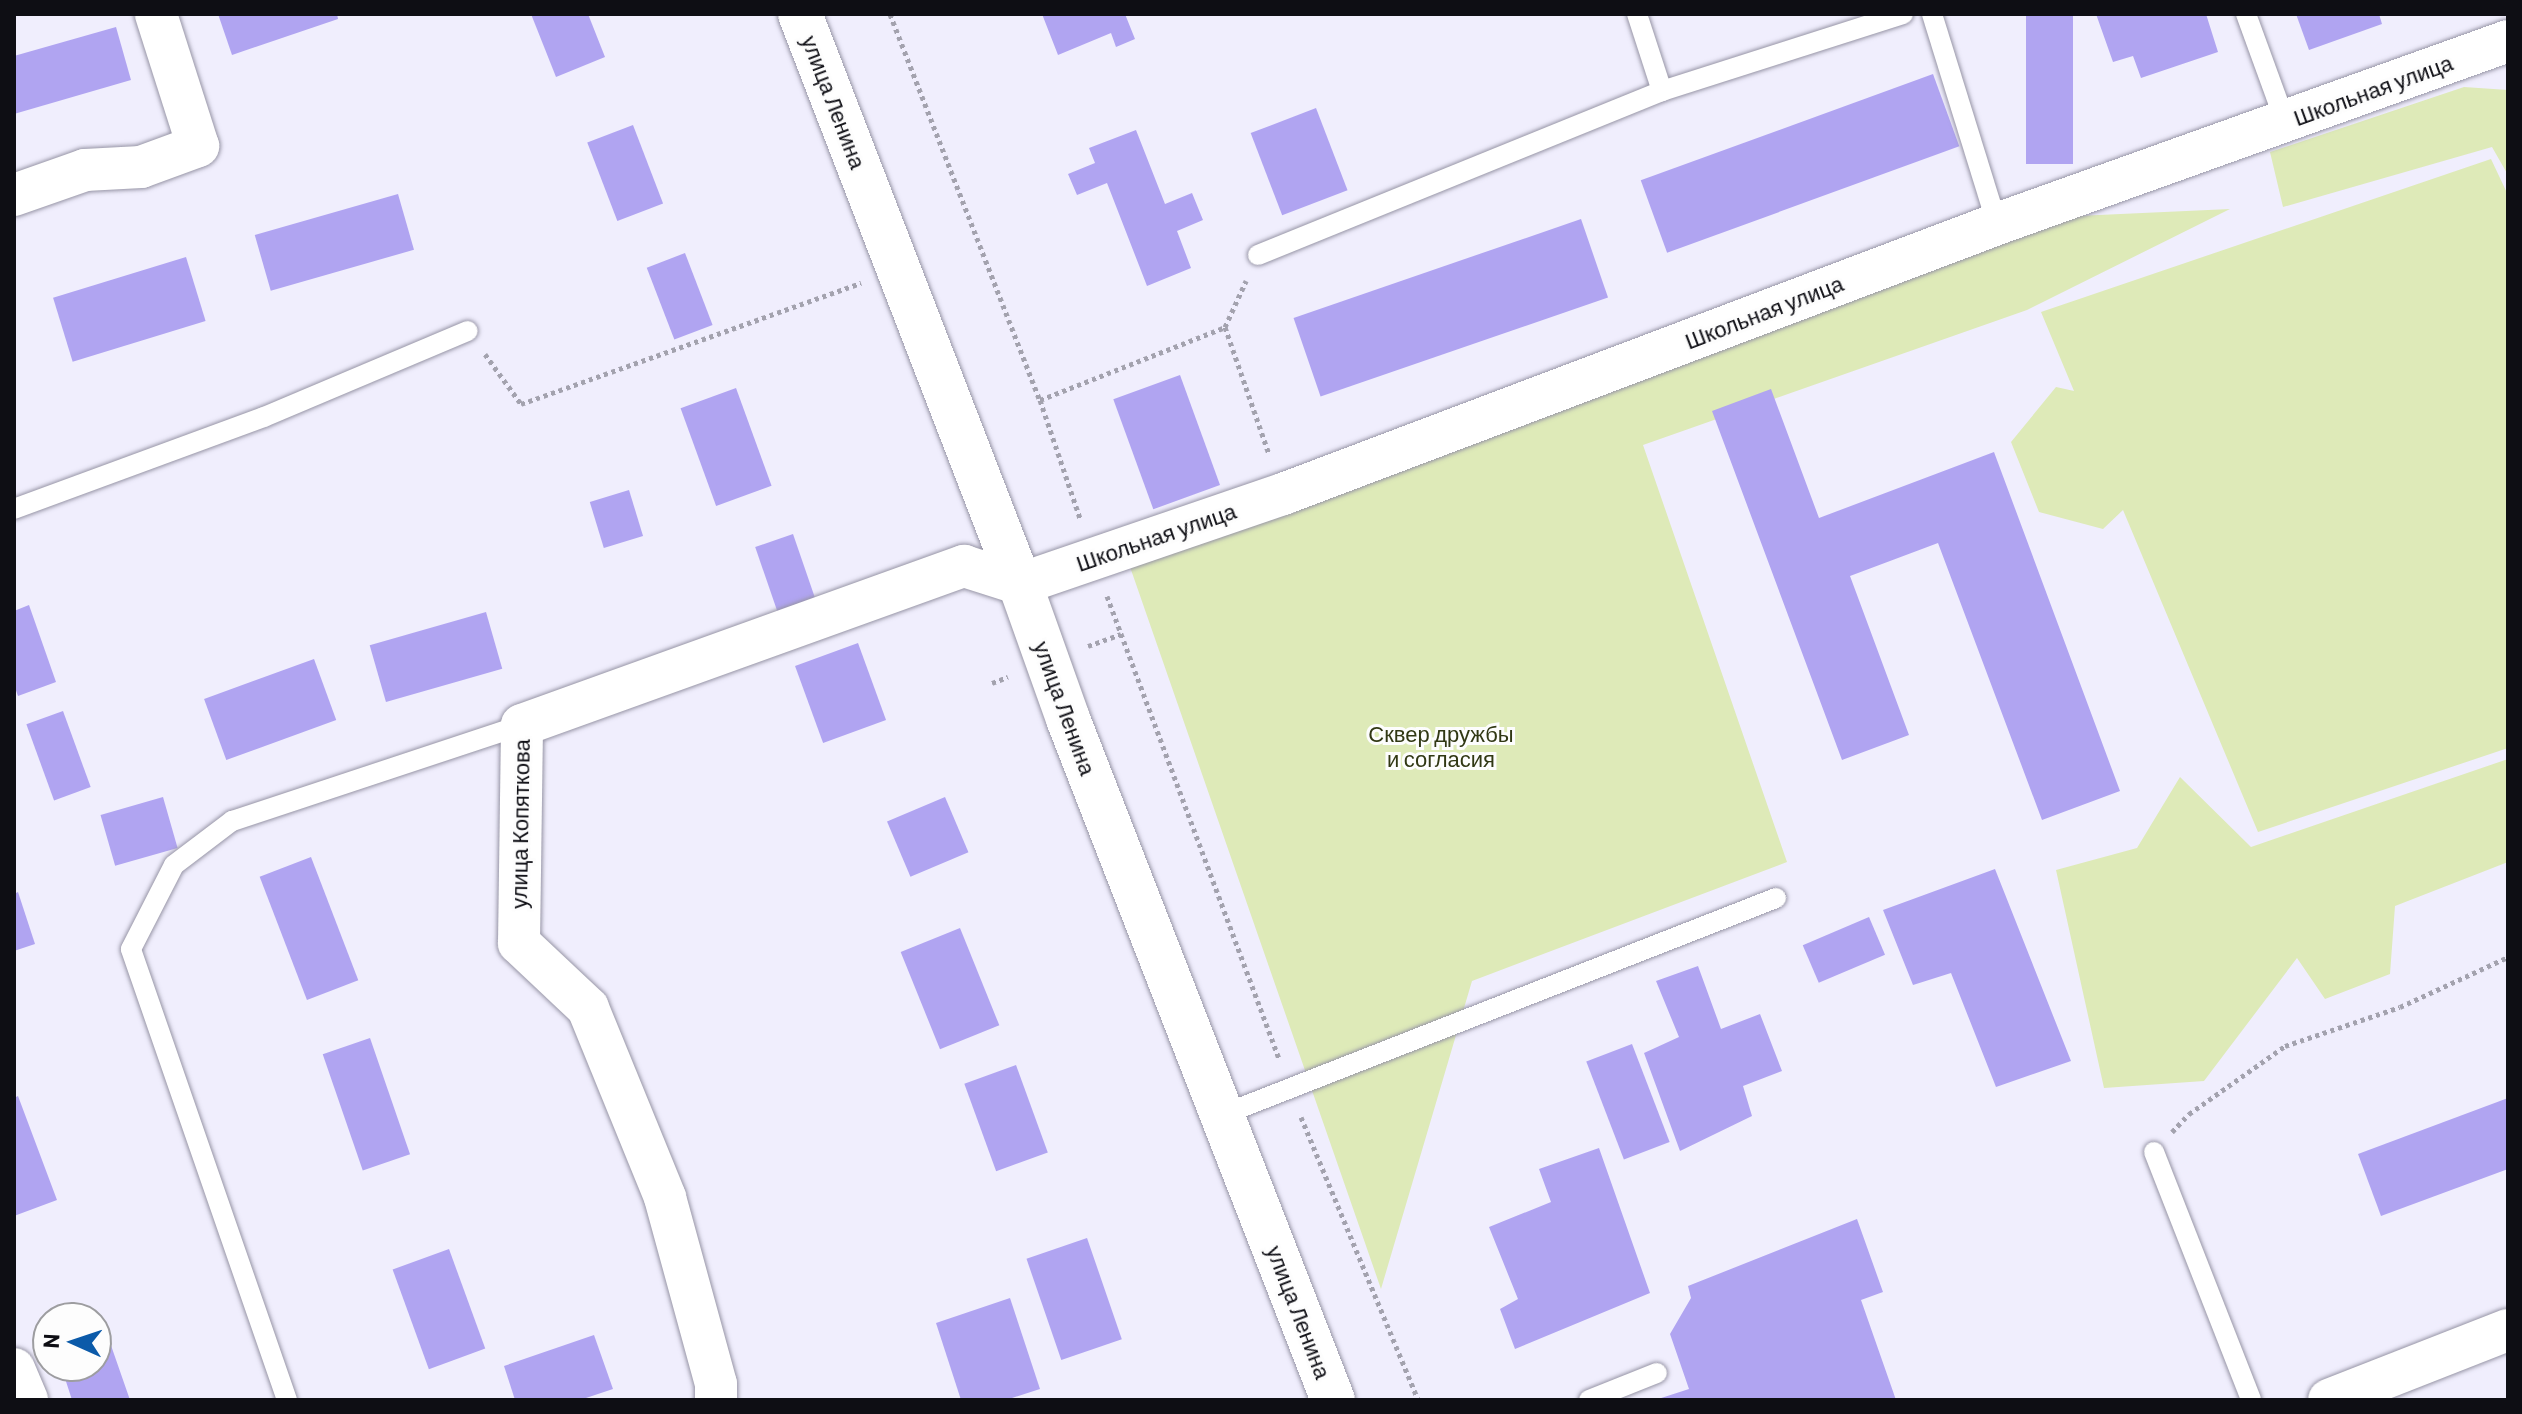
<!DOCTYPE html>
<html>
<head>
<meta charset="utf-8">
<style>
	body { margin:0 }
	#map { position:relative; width:2522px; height:1414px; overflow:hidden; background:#f0eefd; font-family:Barlow,sans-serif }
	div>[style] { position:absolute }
	.green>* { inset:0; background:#deeab8 }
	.building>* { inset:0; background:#b0a4f1; transform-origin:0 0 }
	.path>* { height:5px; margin-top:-2.5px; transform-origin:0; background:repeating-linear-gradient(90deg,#a3a2ae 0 4px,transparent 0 8px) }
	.roads { filter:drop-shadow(0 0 2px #9795a6) drop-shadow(0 0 2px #9795a6) }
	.service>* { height:20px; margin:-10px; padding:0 10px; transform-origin:10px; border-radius:10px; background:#fff }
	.minor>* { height:42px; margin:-21px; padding:0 21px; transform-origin:21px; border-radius:21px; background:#fff }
	.secondary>* { height:44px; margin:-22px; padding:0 22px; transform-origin:22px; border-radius:22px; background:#fff }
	span { translate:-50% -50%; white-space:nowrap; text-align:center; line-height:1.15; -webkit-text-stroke:6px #fdfdfd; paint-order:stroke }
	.street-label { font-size:22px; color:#0e0e14 }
	.park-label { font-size:22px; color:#313814 }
	.frame { position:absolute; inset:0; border:16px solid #0e0e14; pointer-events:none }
	.north { position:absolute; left:32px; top:1302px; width:80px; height:80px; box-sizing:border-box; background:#fdfdfd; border:2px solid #9d9da0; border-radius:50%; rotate:273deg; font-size:22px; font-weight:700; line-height:32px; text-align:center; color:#0e0e14 }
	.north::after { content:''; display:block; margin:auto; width:28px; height:36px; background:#0b5aa9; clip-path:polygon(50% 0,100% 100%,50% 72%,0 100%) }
</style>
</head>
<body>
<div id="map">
	<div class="green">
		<i style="clip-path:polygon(2464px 87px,2508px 90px,2508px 175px,2492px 147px,2283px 207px,2270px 152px)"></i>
		<i style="clip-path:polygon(2491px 159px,2508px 195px,2508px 748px,2258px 832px,2123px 510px,2103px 529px,2039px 512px,2011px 442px,2056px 387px,2074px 391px,2041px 312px)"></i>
		<i style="clip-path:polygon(2230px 209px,2027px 310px,1643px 445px,1787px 862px,1472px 981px,1381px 1289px,1129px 564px,2055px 217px)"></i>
		<i style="clip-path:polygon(2508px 759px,2508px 862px,2395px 906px,2390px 974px,2325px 999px,2297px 958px,2204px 1081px,2104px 1088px,2056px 870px,2137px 848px,2180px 777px,2251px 847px)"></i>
	</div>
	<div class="building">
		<i style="clip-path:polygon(218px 14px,337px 14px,338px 19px,232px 55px)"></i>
		<i style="clip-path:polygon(531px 14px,588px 14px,605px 57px,556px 77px)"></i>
		<i style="clip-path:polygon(1042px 14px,1125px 14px,1135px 39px,1116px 47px,1111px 33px,1058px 55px)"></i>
		<i style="left:2026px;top:14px;width:47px;height:150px"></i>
		<i style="clip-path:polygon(2096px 14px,2206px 14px,2218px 52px,2141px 78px,2133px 56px,2113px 62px)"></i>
		<i style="clip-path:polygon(2296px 14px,2379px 14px,2382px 24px,2309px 50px)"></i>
		<i style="clip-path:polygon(116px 27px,131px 80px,14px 114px,14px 56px)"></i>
		<i style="left:1933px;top:74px;width:77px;height:311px;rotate:70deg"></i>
		<i style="left:1316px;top:108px;width:88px;height:70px;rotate:69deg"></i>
		<i style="left:633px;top:125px;width:84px;height:49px;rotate:69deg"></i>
		<i style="clip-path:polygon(1136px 130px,1165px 204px,1192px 193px,1203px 220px,1177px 231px,1191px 268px,1147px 286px,1107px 183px,1077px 195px,1068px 174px,1095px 163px,1089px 148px)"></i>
		<i style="left:398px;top:194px;width:58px;height:149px;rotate:74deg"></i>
		<i style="left:1581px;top:219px;width:83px;height:304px;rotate:71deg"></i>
		<i style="left:685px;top:253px;width:77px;height:41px;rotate:69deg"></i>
		<i style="left:186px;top:257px;width:67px;height:139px;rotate:73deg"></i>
		<i style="left:1180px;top:375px;width:117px;height:71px;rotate:70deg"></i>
		<i style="left:736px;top:388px;width:104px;height:59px;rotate:70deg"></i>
		<i style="clip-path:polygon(1771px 389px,1819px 518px,1994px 452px,2120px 791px,2042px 820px,1938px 543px,1850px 576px,1909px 735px,1842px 760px,1712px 411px)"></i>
		<i style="left:629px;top:490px;width:48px;height:41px;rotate:73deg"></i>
		<i style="left:793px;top:534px;width:75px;height:40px;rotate:71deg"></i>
		<i style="clip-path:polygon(29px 605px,56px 682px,18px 696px,14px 685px,14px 611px)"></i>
		<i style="left:486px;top:612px;width:59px;height:121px;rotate:74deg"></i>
		<i style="left:858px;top:643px;width:82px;height:67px;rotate:70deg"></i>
		<i style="left:314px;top:659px;width:65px;height:117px;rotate:70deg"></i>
		<i style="left:63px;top:711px;width:81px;height:39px;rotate:70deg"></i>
		<i style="left:163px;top:797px;width:53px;height:65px;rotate:74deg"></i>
		<i style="left:945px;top:797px;width:60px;height:63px;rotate:67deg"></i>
		<i style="left:311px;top:857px;width:132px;height:55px;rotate:69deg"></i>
		<i style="clip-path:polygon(1995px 869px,2071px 1061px,1996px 1087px,1951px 973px,1913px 985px,1883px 910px)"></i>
		<i style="clip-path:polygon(18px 892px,35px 944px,14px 951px,14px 894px)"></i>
		<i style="left:1869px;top:917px;width:41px;height:72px;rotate:67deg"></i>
		<i style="left:960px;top:928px;width:105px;height:64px;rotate:68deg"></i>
		<i style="clip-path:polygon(1698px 966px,1721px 1029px,1760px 1014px,1782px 1071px,1743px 1086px,1752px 1116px,1680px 1151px,1644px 1053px,1679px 1037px,1656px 981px)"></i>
		<i style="left:370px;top:1038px;width:123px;height:50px;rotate:71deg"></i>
		<i style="left:1632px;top:1044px;width:105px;height:49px;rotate:69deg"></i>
		<i style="left:1016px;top:1065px;width:93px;height:55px;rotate:70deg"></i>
		<i style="clip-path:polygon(18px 1096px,57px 1200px,14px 1216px,14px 1098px)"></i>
		<i style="clip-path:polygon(2508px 1098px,2508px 1169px,2381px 1216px,2358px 1154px)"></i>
		<i style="clip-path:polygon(1599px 1148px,1650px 1293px,1515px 1349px,1500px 1309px,1518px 1299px,1489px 1227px,1551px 1202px,1539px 1169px)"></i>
		<i style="clip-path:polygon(1857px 1219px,1883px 1292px,1861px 1300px,1896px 1400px,1655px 1400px,1689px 1389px,1670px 1334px,1691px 1298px,1688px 1286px)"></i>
		<i style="left:1087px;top:1238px;width:107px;height:64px;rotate:71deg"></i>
		<i style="left:449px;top:1249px;width:106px;height:60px;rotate:70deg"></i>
		<i style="clip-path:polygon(1010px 1298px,1040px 1389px,1006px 1400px,961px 1400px,936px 1323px)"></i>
		<i style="clip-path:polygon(106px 1331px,130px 1400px,72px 1400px,61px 1366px,96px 1366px,96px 1334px)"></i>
		<i style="clip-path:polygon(594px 1335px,613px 1389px,580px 1400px,515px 1400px,504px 1366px)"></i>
	</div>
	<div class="path">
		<i style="left:890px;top:14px;width:414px;rotate:68.8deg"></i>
		<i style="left:1040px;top:400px;width:125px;rotate:71.3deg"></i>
		<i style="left:1225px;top:327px;width:134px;rotate:70.9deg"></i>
		<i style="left:485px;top:354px;width:62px;rotate:54.2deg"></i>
		<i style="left:521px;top:404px;width:361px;rotate:-19.6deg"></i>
		<i style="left:1040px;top:400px;width:199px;rotate:-21.5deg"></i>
		<i style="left:1225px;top:327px;width:51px;rotate:-65.5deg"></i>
		<i style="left:1107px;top:596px;width:494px;rotate:69.6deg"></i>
		<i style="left:1088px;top:646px;width:35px;rotate:-20deg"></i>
		<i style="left:992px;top:683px;width:17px;rotate:-21deg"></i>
		<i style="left:1301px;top:1117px;width:306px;rotate:67.5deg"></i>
		<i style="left:2172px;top:1132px;width:25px;rotate:-47deg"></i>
		<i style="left:2189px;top:1114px;width:118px;rotate:-35.3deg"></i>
		<i style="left:2285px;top:1046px;width:121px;rotate:-18.7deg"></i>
		<i style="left:2400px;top:1007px;width:119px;rotate:-24.8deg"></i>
	</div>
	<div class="roads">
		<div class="service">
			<i style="left:1637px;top:14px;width:81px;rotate:72deg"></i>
			<i style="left:1932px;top:14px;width:220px;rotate:72.8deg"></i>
			<i style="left:2246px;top:14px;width:114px;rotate:70deg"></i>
			<i style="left:1258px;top:255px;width:436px;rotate:-22.1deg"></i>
			<i style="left:1662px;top:91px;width:253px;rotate:-17.7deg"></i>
			<i style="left:14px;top:509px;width:266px;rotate:-20.2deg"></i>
			<i style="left:264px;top:417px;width:221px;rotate:-22.9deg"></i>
			<i style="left:1222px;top:1115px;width:595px;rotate:-21.39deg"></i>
			<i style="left:2154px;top:1152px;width:266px;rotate:68.6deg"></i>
			<i style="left:287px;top:1400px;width:477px;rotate:-109.1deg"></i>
			<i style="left:131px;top:949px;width:94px;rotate:-62.9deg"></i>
			<i style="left:174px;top:865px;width:73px;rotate:-37.2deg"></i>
			<i style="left:232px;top:821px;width:305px;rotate:-18.3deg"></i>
			<i style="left:1589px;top:1400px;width:73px;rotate:-21.7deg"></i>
		</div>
		<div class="minor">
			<i style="left:14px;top:195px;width:75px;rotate:-19.4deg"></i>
			<i style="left:85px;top:170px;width:56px;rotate:-3.1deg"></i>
			<i style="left:141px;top:167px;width:61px;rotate:-20.2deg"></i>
			<i style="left:198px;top:146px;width:139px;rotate:-107.7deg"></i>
			<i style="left:14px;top:1369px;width:34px;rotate:67deg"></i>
			<i style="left:716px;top:1400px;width:16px;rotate:-90deg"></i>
			<i style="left:716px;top:1384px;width:194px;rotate:-105.3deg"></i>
			<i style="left:665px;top:1197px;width:204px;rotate:-112.2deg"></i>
			<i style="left:588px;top:1008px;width:95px;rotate:-136.7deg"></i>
			<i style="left:519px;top:943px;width:218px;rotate:-89.2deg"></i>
			<i style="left:522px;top:725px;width:470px;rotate:-19.8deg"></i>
			<i style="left:964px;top:566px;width:59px;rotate:17.8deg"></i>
			<i style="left:1020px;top:584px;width:278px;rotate:-18.9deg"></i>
			<i style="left:1283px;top:494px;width:763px;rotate:-20.71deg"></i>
			<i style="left:1997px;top:224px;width:543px;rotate:-19.7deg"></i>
			<i style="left:2329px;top:1400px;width:192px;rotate:-21.4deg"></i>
		</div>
		<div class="secondary">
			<i style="left:800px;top:14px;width:611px;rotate:68.9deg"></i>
			<i style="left:1020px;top:584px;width:143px;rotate:70.4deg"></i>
			<i style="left:1068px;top:719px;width:731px;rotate:68.74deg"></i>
		</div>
	</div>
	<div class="street-label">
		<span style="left:2373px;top:90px;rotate:-20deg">Школьная улица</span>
		<span style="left:834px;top:102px;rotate:69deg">улица Ленина</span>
		<span style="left:1764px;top:312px;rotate:-21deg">Школьная улица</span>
		<span style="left:1156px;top:537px;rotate:-19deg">Школьная улица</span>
		<span style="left:1065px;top:708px;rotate:70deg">улица Ленина</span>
		<span style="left:520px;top:824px;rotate:-89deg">улица Копяткова</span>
		<span style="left:1299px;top:1312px;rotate:69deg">улица Ленина</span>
	</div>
	<div class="park-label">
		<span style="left:1441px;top:746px">Сквер дружбы<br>и согласия</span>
	</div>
	<div class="frame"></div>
	<div class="north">N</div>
</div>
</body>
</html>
